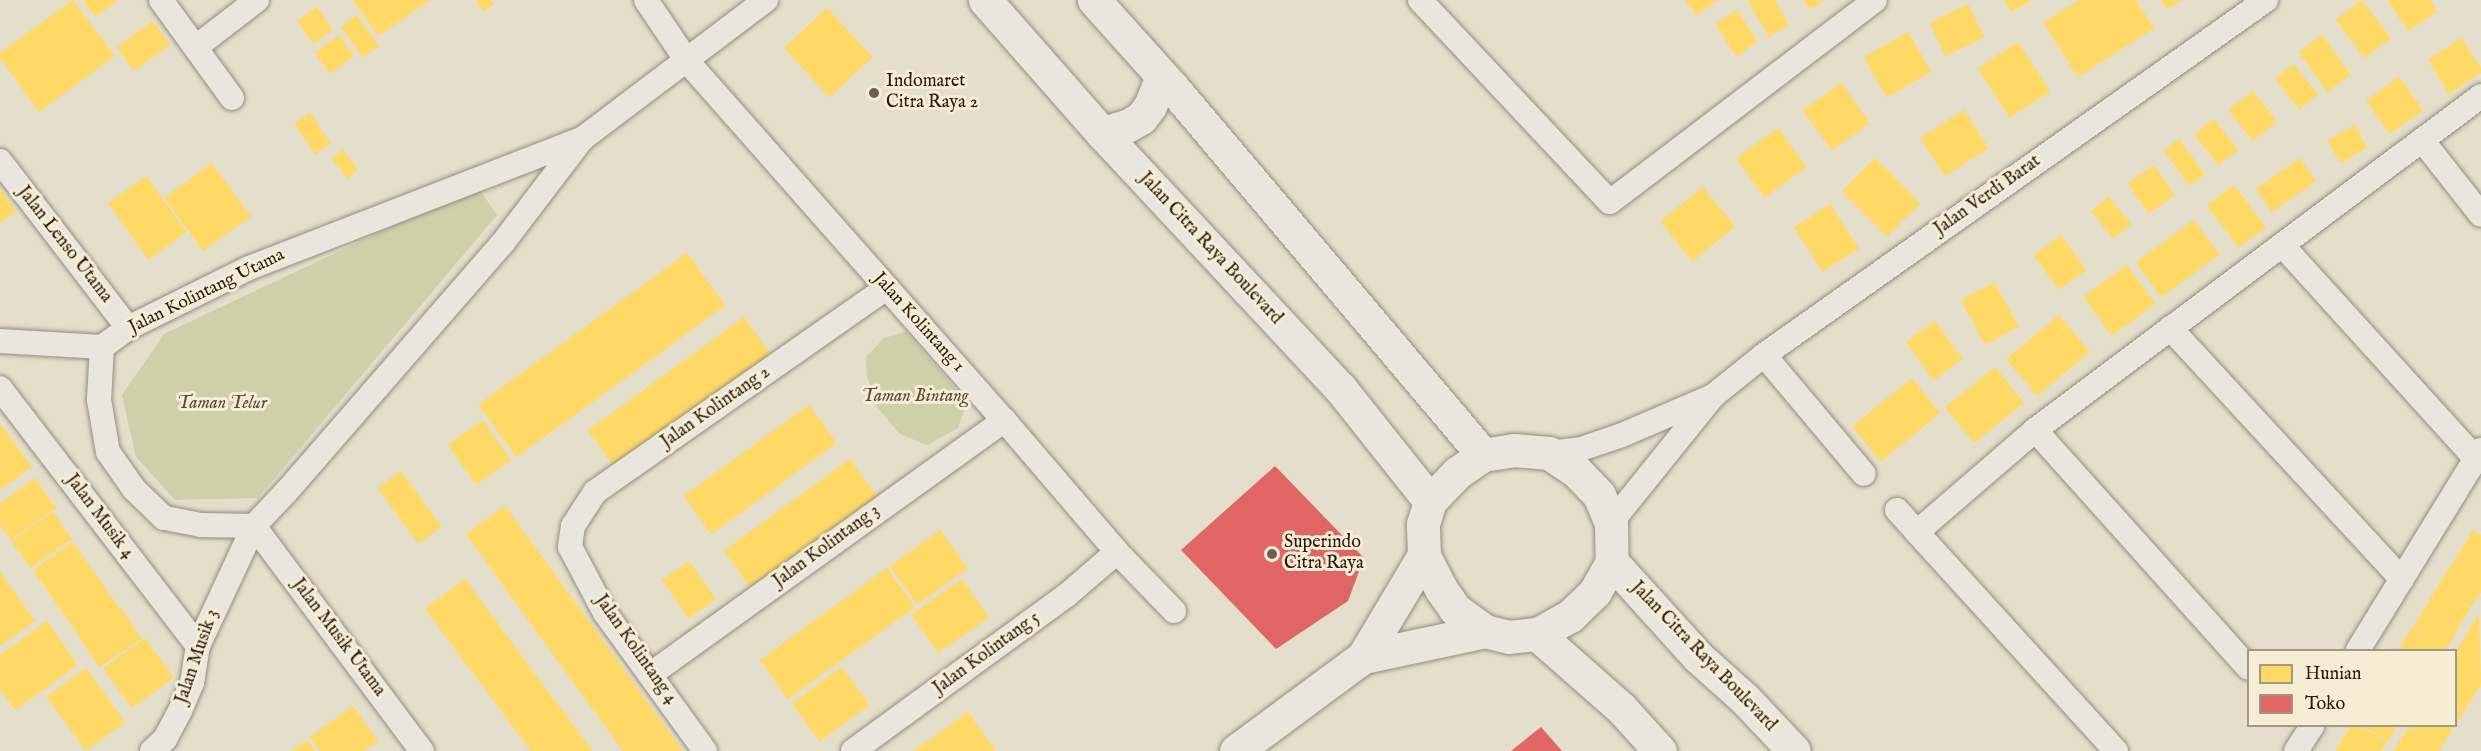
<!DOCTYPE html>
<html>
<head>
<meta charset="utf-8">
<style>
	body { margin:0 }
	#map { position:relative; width:2481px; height:751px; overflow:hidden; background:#e5deca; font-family:"IM FELL English",serif }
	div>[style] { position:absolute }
	.green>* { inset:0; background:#cfcfaa }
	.homes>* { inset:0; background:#ffd966; transform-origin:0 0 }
	.shops>* { inset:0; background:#e06666 }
	.roads { filter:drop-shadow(0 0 2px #948d81) drop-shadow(0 0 2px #948d81) }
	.street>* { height:24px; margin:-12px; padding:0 12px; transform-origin:12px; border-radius:12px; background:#eae6dd }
	.secondary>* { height:33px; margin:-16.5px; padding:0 16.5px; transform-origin:16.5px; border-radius:16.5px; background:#eae6dd }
	.dots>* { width:16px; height:16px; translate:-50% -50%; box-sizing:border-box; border:3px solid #f6edd5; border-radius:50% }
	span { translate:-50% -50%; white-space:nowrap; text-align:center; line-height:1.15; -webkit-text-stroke:6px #f6edd5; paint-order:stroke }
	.poi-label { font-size:18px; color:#2a180e }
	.left { translate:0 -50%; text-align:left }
	.street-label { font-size:18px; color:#2a180e }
	.park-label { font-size:18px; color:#564b35; font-style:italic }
	.legend { position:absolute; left:2247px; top:649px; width:210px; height:78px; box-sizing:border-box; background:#f6edd5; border:2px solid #a49885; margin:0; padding:8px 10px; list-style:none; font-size:18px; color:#2a180e }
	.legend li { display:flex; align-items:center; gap:12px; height:30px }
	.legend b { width:30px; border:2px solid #a49885 }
</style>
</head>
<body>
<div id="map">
	<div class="green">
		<i style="clip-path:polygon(477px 186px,497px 215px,258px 498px,175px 500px,136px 457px,122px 395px,164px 334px)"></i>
		<i style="clip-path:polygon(906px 332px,967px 402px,958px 428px,927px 445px,900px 434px,877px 407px,867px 376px,866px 357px,884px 338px)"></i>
	</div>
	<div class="homes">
		<i style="clip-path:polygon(73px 0,115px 56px,39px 112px,0 58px,0 53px)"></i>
		<i style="clip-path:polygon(83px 0,118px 0,95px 17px)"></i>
		<i style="clip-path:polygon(353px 0,430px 0,378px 36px)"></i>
		<i style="clip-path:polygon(475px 0,491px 0,494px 4px,484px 11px)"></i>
		<i style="clip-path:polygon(1685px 0,1718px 0,1696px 15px)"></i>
		<i style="clip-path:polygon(1747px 0,1775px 0,1789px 25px,1769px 37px)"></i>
		<i style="clip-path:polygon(1804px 0,1825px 0,1810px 9px)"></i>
		<i style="clip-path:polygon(2004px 0,2033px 0,2011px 12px)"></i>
		<i style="clip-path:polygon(2079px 0,2136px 0,2154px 28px,2078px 77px,2043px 23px)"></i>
		<i style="clip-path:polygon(2160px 0,2181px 0,2167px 9px)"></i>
		<i style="left:2362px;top:0;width:48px;height:33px;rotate:53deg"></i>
		<i style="clip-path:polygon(2387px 0,2430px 0,2438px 11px,2408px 31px)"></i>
		<i style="left:1968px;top:4px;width:37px;height:43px;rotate:64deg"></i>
		<i style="left:317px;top:7px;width:28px;height:24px;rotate:55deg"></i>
		<i style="left:827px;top:8px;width:67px;height:59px;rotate:47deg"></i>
		<i style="left:1737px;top:10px;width:38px;height:26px;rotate:57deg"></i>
		<i style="left:357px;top:15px;width:38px;height:20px;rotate:55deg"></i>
		<i style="left:153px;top:21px;width:29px;height:45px;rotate:54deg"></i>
		<i style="left:1908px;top:32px;width:46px;height:51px;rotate:60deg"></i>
		<i style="left:339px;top:35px;width:26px;height:30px;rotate:54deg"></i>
		<i style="left:2322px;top:35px;width:49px;height:29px;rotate:54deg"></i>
		<i style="clip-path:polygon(2461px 38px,2481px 68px,2481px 73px,2449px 94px,2428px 60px)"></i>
		<i style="left:2018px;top:42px;width:59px;height:48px;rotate:57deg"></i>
		<i style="left:2294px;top:64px;width:39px;height:24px;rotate:52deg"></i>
		<i style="left:2399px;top:77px;width:41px;height:41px;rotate:54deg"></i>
		<i style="left:1841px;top:83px;width:49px;height:47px;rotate:54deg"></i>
		<i style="left:2253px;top:91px;width:39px;height:31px;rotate:52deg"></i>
		<i style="left:1964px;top:110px;width:45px;height:52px;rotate:57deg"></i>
		<i style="left:310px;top:113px;width:37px;height:19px;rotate:56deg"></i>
		<i style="left:2214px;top:119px;width:39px;height:25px;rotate:52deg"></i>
		<i style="left:2354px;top:125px;width:26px;height:31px;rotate:59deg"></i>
		<i style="left:1778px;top:128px;width:48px;height:52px;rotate:54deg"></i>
		<i style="left:2179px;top:139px;width:44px;height:19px;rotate:54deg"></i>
		<i style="left:343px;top:150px;width:25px;height:14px;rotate:53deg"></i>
		<i style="left:1875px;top:158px;width:64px;height:47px;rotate:45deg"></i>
		<i style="left:2300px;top:158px;width:28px;height:54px;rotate:55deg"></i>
		<i style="left:212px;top:163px;width:66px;height:59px;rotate:54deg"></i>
		<i style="left:2154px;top:165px;width:37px;height:32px;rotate:56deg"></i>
		<i style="left:146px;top:176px;width:69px;height:47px;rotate:54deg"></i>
		<i style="left:2234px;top:185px;width:53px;height:34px;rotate:53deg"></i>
		<i style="left:1703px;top:187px;width:51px;height:55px;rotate:51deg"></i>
		<i style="clip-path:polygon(0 189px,16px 211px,0 223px)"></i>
		<i style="left:2109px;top:197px;width:35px;height:23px;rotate:51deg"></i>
		<i style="left:1830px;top:204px;width:53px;height:43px;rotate:57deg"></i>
		<i style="left:2194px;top:220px;width:43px;height:72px;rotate:54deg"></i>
		<i style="left:2061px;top:235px;width:43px;height:34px;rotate:54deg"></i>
		<i style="left:687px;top:253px;width:65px;height:258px;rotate:54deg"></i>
		<i style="left:2127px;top:265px;width:48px;height:54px;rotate:54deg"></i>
		<i style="left:1994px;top:282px;width:51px;height:38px;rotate:61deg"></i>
		<i style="left:2059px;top:315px;width:48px;height:69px;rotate:50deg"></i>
		<i style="left:744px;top:317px;width:49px;height:193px;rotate:54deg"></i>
		<i style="left:1935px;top:321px;width:47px;height:36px;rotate:54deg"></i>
		<i style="left:1995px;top:367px;width:46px;height:64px;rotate:51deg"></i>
		<i style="left:1912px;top:378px;width:45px;height:77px;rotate:51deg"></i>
		<i style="left:809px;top:405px;width:47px;height:155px;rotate:54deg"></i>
		<i style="left:483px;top:420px;width:49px;height:43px;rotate:55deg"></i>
		<i style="clip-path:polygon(0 423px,32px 467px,0 490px)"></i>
		<i style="left:850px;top:459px;width:47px;height:156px;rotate:54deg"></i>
		<i style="left:401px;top:471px;width:69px;height:29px;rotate:54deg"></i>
		<i style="clip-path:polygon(35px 478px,56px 508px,11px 540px,0 525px,0 503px)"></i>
		<i style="clip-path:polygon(505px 506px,543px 558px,683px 751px,623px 751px,557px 660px,466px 534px)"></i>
		<i style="left:53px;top:512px;width:33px;height:51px;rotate:55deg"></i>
		<i style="left:940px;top:530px;width:47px;height:62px;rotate:54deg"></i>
		<i style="clip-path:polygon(2473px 530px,2481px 535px,2481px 592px,2471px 607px,2458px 600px,2471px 608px,2459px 626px,2446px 619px,2459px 627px,2448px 646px,2444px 650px,2398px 650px,2413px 626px,2436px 640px,2414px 625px)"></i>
		<i style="left:73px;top:542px;width:81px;height:49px;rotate:55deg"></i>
		<i style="left:689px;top:561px;width:47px;height:33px;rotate:55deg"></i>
		<i style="left:887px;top:568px;width:48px;height:157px;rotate:54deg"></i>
		<i style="clip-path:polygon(0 572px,35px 621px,0 646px)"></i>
		<i style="clip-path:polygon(465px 579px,535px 674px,593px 751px,531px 751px,425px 609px)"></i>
		<i style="left:962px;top:579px;width:47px;height:62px;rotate:55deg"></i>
		<i style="left:121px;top:608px;width:37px;height:51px;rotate:56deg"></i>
		<i style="clip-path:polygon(2479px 613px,2481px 685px,2465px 710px,2456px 703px,2456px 651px)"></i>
		<i style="clip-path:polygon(47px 621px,78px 665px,15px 710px,0 690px,0 655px)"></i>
		<i style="left:145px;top:638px;width:49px;height:52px;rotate:54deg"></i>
		<i style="left:842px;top:667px;width:47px;height:62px;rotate:54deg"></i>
		<i style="left:86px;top:668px;width:67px;height:49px;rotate:54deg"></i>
		<i style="clip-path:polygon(2456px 705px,2465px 710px,2456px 725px)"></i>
		<i style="clip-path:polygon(353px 706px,378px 741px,364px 751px,320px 751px,310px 737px)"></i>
		<i style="clip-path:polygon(968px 712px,996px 751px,914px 751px,936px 735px)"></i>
		<i style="clip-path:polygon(2351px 726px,2360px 726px,2387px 742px,2382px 751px,2335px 751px)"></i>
		<i style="clip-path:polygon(2362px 726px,2398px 726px,2388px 741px)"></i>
		<i style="clip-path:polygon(2409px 726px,2447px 726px,2453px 729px,2439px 751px,2393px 751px,2408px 728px,2420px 736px)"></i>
		<i style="clip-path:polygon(307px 740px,315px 751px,291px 751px)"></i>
	</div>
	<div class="shops">
		<i style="clip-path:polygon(1275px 466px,1364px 558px,1348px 601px,1276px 649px,1181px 550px)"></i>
		<i style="clip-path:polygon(1541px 727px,1562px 751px,1511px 751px)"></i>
	</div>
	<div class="roads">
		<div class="street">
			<i style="left:161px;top:0;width:121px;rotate:54.1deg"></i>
			<i style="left:646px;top:0;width:73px;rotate:56.1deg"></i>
			<i style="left:687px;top:61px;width:479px;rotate:48.6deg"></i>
			<i style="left:1004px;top:420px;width:174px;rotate:49.4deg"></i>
			<i style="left:1117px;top:552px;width:82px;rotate:46deg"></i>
			<i style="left:1420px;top:0;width:277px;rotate:46.8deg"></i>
			<i style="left:1610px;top:202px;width:333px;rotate:-37.3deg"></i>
			<i style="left:196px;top:47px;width:77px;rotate:-37.6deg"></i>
			<i style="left:2422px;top:140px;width:95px;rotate:51.8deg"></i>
			<i style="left:0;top:161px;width:210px;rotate:52.5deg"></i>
			<i style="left:2282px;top:245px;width:289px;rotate:47.8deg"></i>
			<i style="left:2170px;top:328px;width:342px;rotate:47.3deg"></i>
			<i style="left:0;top:341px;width:102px;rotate:3.4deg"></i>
			<i style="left:1764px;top:355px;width:155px;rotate:50deg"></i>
			<i style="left:0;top:388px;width:325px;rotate:52.5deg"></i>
			<i style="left:1713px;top:396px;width:65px;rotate:-38.8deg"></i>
			<i style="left:1764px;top:355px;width:615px;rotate:-35.27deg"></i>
			<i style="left:2035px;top:430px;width:319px;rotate:48.1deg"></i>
			<i style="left:1549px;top:453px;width:32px;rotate:-7deg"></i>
			<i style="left:1581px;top:449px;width:43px;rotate:-18.9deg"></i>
			<i style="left:1622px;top:435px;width:99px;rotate:-23.2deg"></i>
			<i style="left:1713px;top:396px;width:163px;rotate:128.8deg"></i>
			<i style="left:1897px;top:510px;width:30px;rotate:48deg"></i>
			<i style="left:254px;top:526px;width:53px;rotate:-178.9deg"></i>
			<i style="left:201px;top:525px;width:38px;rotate:-169deg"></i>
			<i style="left:164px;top:518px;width:42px;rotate:-136deg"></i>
			<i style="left:134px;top:489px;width:45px;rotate:-125.1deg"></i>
			<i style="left:108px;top:452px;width:53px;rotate:-99.8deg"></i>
			<i style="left:99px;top:400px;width:53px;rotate:-86.8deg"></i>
			<i style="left:102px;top:347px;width:32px;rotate:-36deg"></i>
			<i style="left:128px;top:328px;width:135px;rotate:-26.4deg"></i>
			<i style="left:249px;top:268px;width:357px;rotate:-21.2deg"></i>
			<i style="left:254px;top:526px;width:281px;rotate:53.3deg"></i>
			<i style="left:2358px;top:650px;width:235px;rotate:-58.4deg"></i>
			<i style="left:651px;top:674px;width:435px;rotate:-35.7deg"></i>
			<i style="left:152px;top:751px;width:18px;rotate:-43deg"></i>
			<i style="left:165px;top:739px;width:32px;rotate:-62deg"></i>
			<i style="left:180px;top:711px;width:30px;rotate:-67deg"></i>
			<i style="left:192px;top:683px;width:37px;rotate:-81deg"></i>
			<i style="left:198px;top:646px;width:132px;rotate:-65deg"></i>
			<i style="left:254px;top:526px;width:48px;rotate:-46.7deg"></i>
			<i style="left:287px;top:491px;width:327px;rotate:-49deg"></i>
			<i style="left:502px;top:244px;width:132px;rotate:-52.7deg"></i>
			<i style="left:582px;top:139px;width:231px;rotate:-37.1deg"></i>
			<i style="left:705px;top:751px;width:170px;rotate:-125.9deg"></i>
			<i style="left:605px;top:613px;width:75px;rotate:-117.9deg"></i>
			<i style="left:570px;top:547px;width:21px;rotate:-82deg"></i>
			<i style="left:573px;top:526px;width:40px;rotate:-57.1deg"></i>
			<i style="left:595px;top:492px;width:355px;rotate:-35deg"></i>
			<i style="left:853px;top:751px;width:265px;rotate:-36.1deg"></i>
			<i style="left:1067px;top:595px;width:66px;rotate:-40.7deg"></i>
			<i style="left:2116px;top:751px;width:296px;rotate:-132.3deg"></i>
			<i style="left:1917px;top:532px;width:156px;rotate:-40.8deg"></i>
			<i style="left:2035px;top:430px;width:557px;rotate:-36.83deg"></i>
			<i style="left:2296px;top:751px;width:30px;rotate:-57deg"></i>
		</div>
		<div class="secondary">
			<i style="left:985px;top:0;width:177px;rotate:48.7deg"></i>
			<i style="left:1102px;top:133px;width:349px;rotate:47deg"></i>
			<i style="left:1340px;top:388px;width:144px;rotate:51.5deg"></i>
			<i style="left:1094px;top:0;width:118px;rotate:48.1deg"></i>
			<i style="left:1173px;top:88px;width:480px;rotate:49.8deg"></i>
			<i style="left:1102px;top:133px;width:26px;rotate:-16deg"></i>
			<i style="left:1127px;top:126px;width:16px;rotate:-30deg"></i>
			<i style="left:1141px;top:118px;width:15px;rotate:-53deg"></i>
			<i style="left:1150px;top:106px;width:31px;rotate:-68deg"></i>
			<i style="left:1514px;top:450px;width:35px;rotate:5deg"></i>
			<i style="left:1549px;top:453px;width:32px;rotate:34deg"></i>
			<i style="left:1576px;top:471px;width:33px;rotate:46deg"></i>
			<i style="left:1599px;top:495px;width:30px;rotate:67deg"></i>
			<i style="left:1611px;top:523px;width:39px;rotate:89deg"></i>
			<i style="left:1612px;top:562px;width:34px;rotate:120deg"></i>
			<i style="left:1595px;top:592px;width:35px;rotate:136deg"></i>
			<i style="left:1570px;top:616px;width:38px;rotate:151deg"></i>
			<i style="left:1537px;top:634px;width:28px;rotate:174deg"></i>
			<i style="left:1509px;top:637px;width:25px;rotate:-166deg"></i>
			<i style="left:1485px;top:631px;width:37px;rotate:-144deg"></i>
			<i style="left:1455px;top:609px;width:24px;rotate:-125deg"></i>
			<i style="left:1441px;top:589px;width:38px;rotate:-117deg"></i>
			<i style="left:1424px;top:555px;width:31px;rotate:-92deg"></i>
			<i style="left:1423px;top:524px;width:24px;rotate:-73deg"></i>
			<i style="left:1430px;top:501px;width:39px;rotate:-46deg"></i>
			<i style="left:1457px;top:473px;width:32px;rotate:-35deg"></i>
			<i style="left:1483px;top:455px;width:31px;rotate:-9deg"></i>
			<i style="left:1612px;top:562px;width:128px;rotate:47.8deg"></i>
			<i style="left:1698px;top:657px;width:63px;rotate:41.8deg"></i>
			<i style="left:1745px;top:699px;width:71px;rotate:46.7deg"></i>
			<i style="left:1537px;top:634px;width:112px;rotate:41.4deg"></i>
			<i style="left:1621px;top:708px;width:58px;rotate:47.8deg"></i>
			<i style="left:1363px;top:657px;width:125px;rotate:-12deg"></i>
			<i style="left:1236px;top:751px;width:158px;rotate:-36.5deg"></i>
			<i style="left:1363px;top:657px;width:119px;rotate:-59.1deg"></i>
		</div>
	</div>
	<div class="dots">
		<i style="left:874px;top:93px;background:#6b5d50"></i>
		<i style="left:1272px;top:554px;background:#6b5d50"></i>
	</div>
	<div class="poi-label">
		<span class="left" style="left:886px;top:93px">Indomaret<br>Citra Raya 2</span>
		<span class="left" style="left:1284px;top:554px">Superindo<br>Citra Raya</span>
	</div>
	<div class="street-label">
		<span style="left:1988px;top:196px;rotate:-35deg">Jalan Verdi Barat</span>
		<span style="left:64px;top:245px;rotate:52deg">Jalan Lenso Utama</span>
		<span style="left:1210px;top:249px;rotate:47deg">Jalan Citra Raya Boulevard</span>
		<span style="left:207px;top:292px;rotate:-26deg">Jalan Kolintang Utama</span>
		<span style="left:918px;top:323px;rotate:48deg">Jalan Kolintang 1</span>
		<span style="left:716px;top:408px;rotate:-35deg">Jalan Kolintang 2</span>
		<span style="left:99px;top:517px;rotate:53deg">Jalan Musik 4</span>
		<span style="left:827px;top:547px;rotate:-36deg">Jalan Kolintang 3</span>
		<span style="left:338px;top:638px;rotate:53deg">Jalan Musik Utama</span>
		<span style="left:635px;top:650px;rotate:55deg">Jalan Kolintang 4</span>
		<span style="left:987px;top:654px;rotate:-36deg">Jalan Kolintang 5</span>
		<span style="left:198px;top:657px;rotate:-71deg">Jalan Musik 3</span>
		<span style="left:1703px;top:657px;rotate:46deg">Jalan Citra Raya Boulevard</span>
	</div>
	<div class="park-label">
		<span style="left:915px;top:397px">Taman Bintang</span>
		<span style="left:222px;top:404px">Taman Telur</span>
	</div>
	<ul class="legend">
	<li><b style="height:16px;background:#ffd966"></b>Hunian</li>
	<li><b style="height:16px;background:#e06666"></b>Toko</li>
	</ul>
</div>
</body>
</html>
